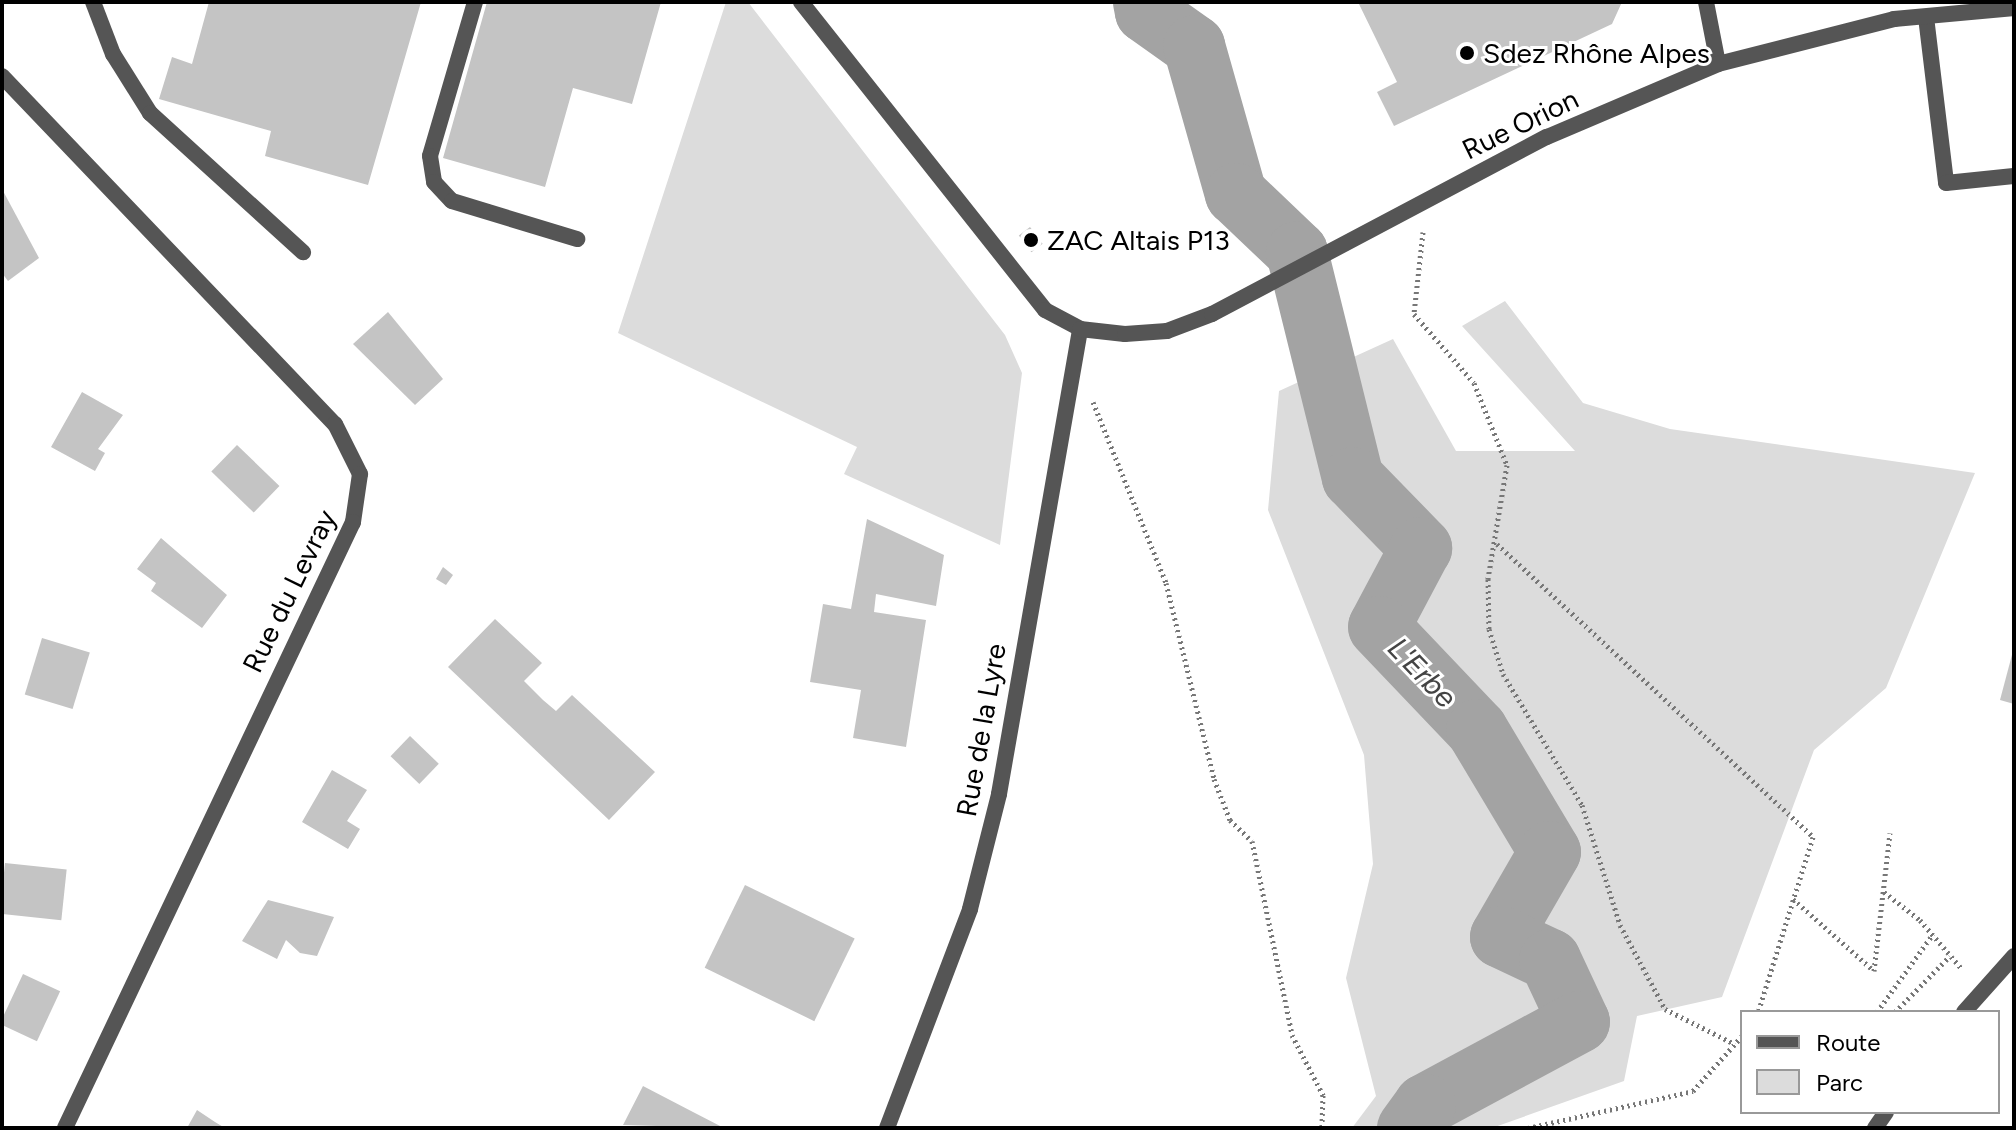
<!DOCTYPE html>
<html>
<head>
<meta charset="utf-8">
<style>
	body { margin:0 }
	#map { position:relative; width:2016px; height:1130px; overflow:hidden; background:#fff; font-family:Figtree,sans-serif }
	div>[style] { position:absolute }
	.green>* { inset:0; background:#dcdcdc }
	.river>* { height:62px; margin:-31px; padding:0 31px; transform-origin:31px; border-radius:31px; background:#a3a3a3 }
	.building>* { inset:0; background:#c4c4c4; transform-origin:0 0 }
	.path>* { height:5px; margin-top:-2.5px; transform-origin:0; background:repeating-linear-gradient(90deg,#777 0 2px,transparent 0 6px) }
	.service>* { height:16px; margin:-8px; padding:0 8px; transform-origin:8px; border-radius:8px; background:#555 }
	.minor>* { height:16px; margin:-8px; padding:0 8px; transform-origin:8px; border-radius:8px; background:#555 }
	.tertiary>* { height:16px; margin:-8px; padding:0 8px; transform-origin:8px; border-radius:8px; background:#555 }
	.dots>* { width:22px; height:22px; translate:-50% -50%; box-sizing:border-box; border:4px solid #fff; border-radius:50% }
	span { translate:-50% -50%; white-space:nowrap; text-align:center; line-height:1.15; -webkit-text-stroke:6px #fff; paint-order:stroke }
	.poi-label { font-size:28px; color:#000 }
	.left { translate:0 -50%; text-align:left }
	.street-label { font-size:28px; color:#000 }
	.water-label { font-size:30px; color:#444; font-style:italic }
	.frame { position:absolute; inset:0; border:4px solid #000; pointer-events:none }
	.legend { position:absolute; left:1740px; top:1010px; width:260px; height:104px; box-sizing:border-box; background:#fff; border:2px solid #999; margin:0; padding:10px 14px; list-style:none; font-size:24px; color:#000 }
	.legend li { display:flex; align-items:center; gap:16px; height:40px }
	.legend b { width:40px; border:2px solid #999 }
</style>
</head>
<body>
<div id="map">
	<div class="green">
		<div style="clip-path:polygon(726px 2px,748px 2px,1005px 335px,1022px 373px,1000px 545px,844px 474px,857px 447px,618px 333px)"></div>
		<div style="clip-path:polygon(1505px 301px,1583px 403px,1670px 429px,1975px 473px,1886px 688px,1814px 750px,1722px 997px,1637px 1016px,1624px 1081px,1492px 1128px,1352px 1128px,1376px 1096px,1346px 978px,1373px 864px,1364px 755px,1268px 510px,1279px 391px,1393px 339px,1456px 451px,1575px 451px,1462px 326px)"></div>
	</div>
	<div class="river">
		<div style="left:1144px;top:2px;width:10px;rotate:79deg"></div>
		<div style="left:1146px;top:12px;width:59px;rotate:35.3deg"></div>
		<div style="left:1194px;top:46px;width:154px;rotate:74.2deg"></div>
		<div style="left:1236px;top:194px;width:84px;rotate:43.6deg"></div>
		<div style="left:1297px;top:252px;width:233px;rotate:76.1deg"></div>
		<div style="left:1353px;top:478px;width:98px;rotate:45.8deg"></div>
		<div style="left:1421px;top:548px;width:89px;rotate:118deg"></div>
		<div style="left:1379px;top:627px;width:142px;rotate:46.4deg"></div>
		<div style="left:1477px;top:730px;width:142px;rotate:59.1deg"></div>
		<div style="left:1550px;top:852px;width:98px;rotate:120deg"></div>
		<div style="left:1501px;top:937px;width:54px;rotate:25.1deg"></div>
		<div style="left:1550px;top:960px;width:68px;rotate:64.9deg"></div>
		<div style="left:1579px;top:1022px;width:175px;rotate:151.7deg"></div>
		<div style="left:1425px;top:1105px;width:29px;rotate:126deg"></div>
	</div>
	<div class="building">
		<div style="clip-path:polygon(209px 2px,421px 2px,368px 185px,265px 156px,271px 131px,159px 99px,172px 57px,192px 64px)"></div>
		<div style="clip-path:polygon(487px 2px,661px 2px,632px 104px,573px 88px,545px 187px,443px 158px)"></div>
		<div style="clip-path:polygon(1358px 2px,1622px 2px,1612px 24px,1394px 126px,1377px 92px,1397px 82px)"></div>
		<div style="clip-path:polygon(2px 189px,39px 258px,8px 281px,2px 273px)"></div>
		<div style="left:1030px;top:227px;width:21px;height:14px;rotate:53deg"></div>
		<div style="clip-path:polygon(388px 312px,443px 379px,415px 405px,353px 344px)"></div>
		<div style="clip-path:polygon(82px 392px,123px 415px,98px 449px,105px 453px,95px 471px,51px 447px)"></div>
		<div style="left:237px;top:445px;width:59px;height:37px;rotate:44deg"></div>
		<div style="clip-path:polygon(867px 519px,944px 555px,936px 606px,876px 594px,874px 612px,926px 620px,906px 747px,853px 738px,861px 690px,810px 682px,823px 604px,851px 609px)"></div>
		<div style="clip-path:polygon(161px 538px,227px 595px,202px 628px,151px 591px,156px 583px,137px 569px)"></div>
		<div style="clip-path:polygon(443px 567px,453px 575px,446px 585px,436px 579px)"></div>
		<div style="clip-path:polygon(495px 619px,542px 663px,524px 681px,543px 700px,556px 711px,572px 695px,655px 772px,609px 820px,448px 667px)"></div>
		<div style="left:42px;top:638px;width:50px;height:59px;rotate:17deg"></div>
		<div style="clip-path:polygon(2013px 651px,2014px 651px,2014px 704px,2000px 700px)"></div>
		<div style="left:410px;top:736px;width:40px;height:28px;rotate:44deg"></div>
		<div style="clip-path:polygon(332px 770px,367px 790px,347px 821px,360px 829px,348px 849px,302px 822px)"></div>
		<div style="left:5px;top:863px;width:62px;height:51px;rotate:6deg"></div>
		<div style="left:745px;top:885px;width:122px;height:92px;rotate:26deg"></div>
		<div style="clip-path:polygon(268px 900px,334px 917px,317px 956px,300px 953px,286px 940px,277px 959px,242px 941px)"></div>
		<div style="left:23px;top:974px;width:41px;height:55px;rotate:25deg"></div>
		<div style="clip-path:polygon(643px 1086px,693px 1112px,724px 1128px,623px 1125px)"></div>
		<div style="clip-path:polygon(197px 1110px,215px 1122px,225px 1128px,187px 1128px)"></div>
	</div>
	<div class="path">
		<div style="left:1423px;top:232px;width:82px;rotate:96.3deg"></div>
		<div style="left:1414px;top:314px;width:91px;rotate:49deg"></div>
		<div style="left:1474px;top:383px;width:88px;rotate:68.1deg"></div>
		<div style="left:1507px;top:465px;width:116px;rotate:99.5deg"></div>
		<div style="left:1488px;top:579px;width:50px;rotate:88.9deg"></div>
		<div style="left:1489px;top:629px;width:47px;rotate:72.7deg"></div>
		<div style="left:1503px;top:674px;width:153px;rotate:58.9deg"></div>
		<div style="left:1582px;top:805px;width:126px;rotate:72.4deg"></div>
		<div style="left:1620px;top:925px;width:95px;rotate:61.8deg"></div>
		<div style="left:1665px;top:1009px;width:78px;rotate:26.6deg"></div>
		<div style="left:1093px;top:402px;width:195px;rotate:68deg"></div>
		<div style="left:1166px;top:583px;width:202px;rotate:76.2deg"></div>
		<div style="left:1214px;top:779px;width:44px;rotate:68.7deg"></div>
		<div style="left:1230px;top:820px;width:30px;rotate:44deg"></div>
		<div style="left:1252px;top:841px;width:198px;rotate:78.3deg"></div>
		<div style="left:1292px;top:1035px;width:68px;rotate:62.7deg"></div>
		<div style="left:1323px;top:1095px;width:33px;rotate:92deg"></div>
		<div style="left:1497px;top:544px;width:431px;rotate:42.8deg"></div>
		<div style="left:1813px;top:837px;width:183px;rotate:107.4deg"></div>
		<div style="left:1884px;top:892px;width:46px;rotate:37.9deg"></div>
		<div style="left:1920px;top:920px;width:65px;rotate:49.4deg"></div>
		<div style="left:1793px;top:899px;width:108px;rotate:41.6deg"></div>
		<div style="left:1874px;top:971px;width:139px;rotate:-83.4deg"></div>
		<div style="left:1877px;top:1012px;width:96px;rotate:-54.3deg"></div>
		<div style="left:1895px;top:1012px;width:78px;rotate:-45.5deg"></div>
		<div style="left:1528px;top:1128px;width:169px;rotate:-12.6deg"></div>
		<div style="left:1693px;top:1091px;width:74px;rotate:-48.3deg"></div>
	</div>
	<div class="service">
		<div style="left:93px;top:2px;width:56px;rotate:69deg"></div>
		<div style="left:113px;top:54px;width:70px;rotate:57.9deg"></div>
		<div style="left:150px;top:113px;width:207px;rotate:42.3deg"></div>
		<div style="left:475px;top:2px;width:160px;rotate:106.3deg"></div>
		<div style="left:430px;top:156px;width:26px;rotate:81deg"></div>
		<div style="left:434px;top:182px;width:26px;rotate:47deg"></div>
		<div style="left:452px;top:201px;width:131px;rotate:16.9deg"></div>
		<div style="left:1926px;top:17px;width:167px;rotate:83.1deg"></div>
		<div style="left:1946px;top:183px;width:68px;rotate:-5.9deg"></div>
	</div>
	<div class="minor">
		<div style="left:1706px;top:2px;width:63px;rotate:79deg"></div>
		<div style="left:2px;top:76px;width:482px;rotate:46.3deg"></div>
		<div style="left:335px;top:424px;width:56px;rotate:63.4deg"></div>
		<div style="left:360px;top:474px;width:49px;rotate:98.3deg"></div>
		<div style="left:353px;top:522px;width:671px;rotate:115.42deg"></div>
		<div style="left:887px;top:1128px;width:234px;rotate:-69.2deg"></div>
		<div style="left:970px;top:909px;width:119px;rotate:-75.8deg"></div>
		<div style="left:999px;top:794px;width:472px;rotate:-80.1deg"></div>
	</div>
	<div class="tertiary">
		<div style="left:801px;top:2px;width:393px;rotate:51.6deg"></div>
		<div style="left:1045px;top:310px;width:40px;rotate:28deg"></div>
		<div style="left:1080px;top:329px;width:45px;rotate:6.3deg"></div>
		<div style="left:1125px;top:334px;width:42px;rotate:-4.1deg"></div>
		<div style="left:1167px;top:331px;width:48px;rotate:-20.7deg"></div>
		<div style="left:1212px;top:314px;width:379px;rotate:-27.9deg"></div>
		<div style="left:1547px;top:137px;width:186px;rotate:-23.1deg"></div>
		<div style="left:1718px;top:64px;width:182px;rotate:-14.3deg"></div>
		<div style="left:1894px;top:19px;width:121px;rotate:-5.2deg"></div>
		<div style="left:1964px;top:1012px;width:75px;rotate:-48.2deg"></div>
		<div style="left:1875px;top:1128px;width:19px;rotate:-55deg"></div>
	</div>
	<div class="dots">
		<div style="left:1467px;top:53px;background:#000"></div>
		<div style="left:1031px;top:240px;background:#000"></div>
	</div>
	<div class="poi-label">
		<span class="left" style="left:1483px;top:53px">Sdez Rhône Alpes</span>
		<span class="left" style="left:1047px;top:240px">ZAC Altais P13</span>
	</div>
	<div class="street-label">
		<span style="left:1520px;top:124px;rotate:-26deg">Rue Orion</span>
		<span style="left:289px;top:591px;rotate:-64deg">Rue du Levray</span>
		<span style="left:981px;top:730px;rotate:-80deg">Rue de la Lyre</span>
	</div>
	<div class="water-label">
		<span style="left:1422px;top:673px;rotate:46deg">L'Erbe</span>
	</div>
	<div class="frame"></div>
	<ul class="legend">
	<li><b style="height:10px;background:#555"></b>Route</li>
	<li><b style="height:22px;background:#dcdcdc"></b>Parc</li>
	</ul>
</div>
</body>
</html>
